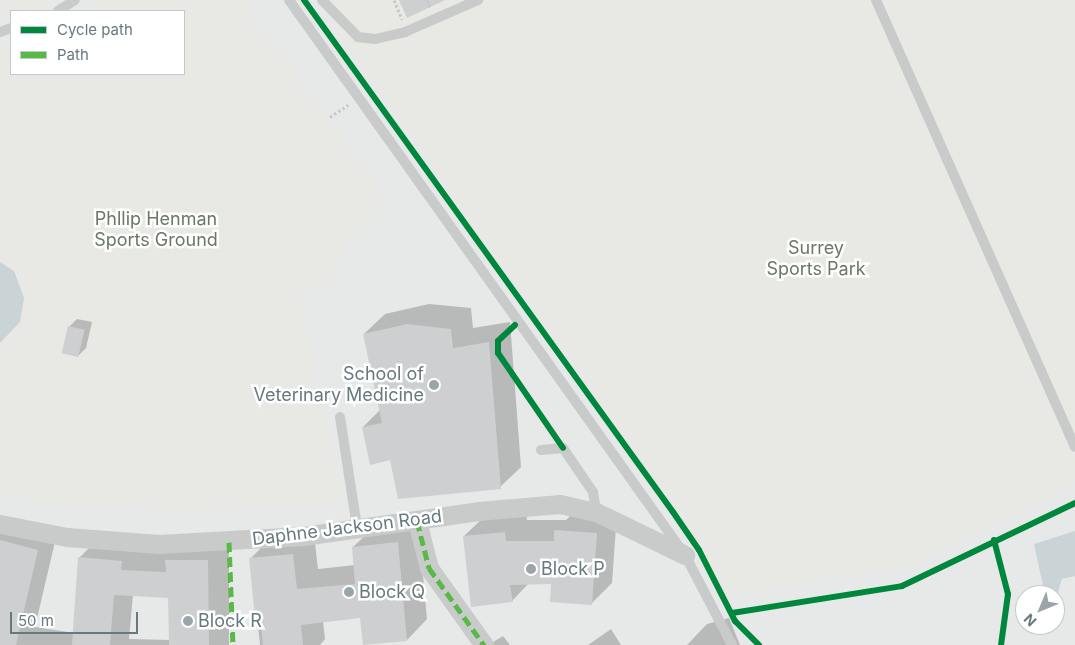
<!DOCTYPE html>
<html>
<head>
<meta charset="utf-8">
<style>
	body { margin:0 }
	#map { position:relative; width:1075px; height:645px; overflow:hidden; background:#f8f8f8; font-family:Inter,sans-serif }
	div>[style] { position:absolute }
	.built>* { inset:0; background:#e7e8e8 }
	.green>* { inset:0; background:#e8e9e5 }
	.water>* { inset:0; background:#cad4d6 }
	.shadow>* { inset:0; background:#0003 }
	.building>* { inset:0; background:#cdcfd0; transform-origin:0 0 }
	.path>* { height:3px; margin-top:-1.5px; transform-origin:0; background:repeating-linear-gradient(90deg,#c7c8c9 0 2.5px,transparent 0 5px) }
	.lane>* { height:10px; margin:-5px; padding:0 5px; transform-origin:5px; border-radius:5px; background:#c9cbcb }
	.street>* { height:19px; margin:-9.5px; padding:0 9.5px; transform-origin:9.5px; border-radius:9.5px; background:#c9cbcb }
	.quiet>* { height:5px; margin-top:-2.5px; transform-origin:0; background:repeating-linear-gradient(90deg,#58b947 0 10px,transparent 0 15px) }
	.cycleway>* { height:6px; margin:-3px; padding:0 3px; transform-origin:3px; border-radius:3px; background:#00873e }
	.dots>* { width:14px; height:14px; translate:-50% -50%; box-sizing:border-box; border:2px solid #fff; border-radius:50% }
	span { translate:-50% -50%; white-space:nowrap; text-align:center; line-height:1.15; -webkit-text-stroke:5px #fff; paint-order:stroke }
	.park-label { font-size:18px; color:#6b7865 }
	.poi-label { font-size:18px; color:#66797f }
	.right { translate:-100% -50%; text-align:right }
	.left { translate:0 -50%; text-align:left }
	.street-label { font-size:18px; color:#66797f }
	.legend { position:absolute; left:10px; top:10px; width:175px; height:65px; box-sizing:border-box; background:#fff; border:1px solid #c2c9cc; margin:0; padding:6px 9px; list-style:none; font-size:15px; color:#66797f }
	.legend li { display:flex; align-items:center; gap:10px; height:25px }
	.legend b { width:25px; border:1px solid #c2c9cc }
	.north { position:absolute; left:1015px; top:585px; width:50px; height:50px; box-sizing:border-box; background:#fff; border:1px solid #c2c9cc; border-radius:50%; rotate:225deg; font-size:14px; font-weight:700; line-height:20px; text-align:center; color:#66797f }
	.north::after { content:''; display:block; margin:auto; width:18px; height:22px; background:#99a5a9; clip-path:polygon(50% 0,100% 100%,50% 72%,0 100%) }
	.scale { position:absolute; left:10px; top:612px; width:128px; height:22px; box-sizing:border-box; border:2px solid #66797f; border-top:0; padding-left:6px; font-size:15px; line-height:18px; white-space:nowrap; color:#66797f; -webkit-text-stroke:4px #fff; paint-order:stroke }
</style>
</head>
<body>
<div id="map">
	<div class="built">
		<div style="clip-path:polygon(evenodd,0 0,1075px 0,1075px 645px,0 645px,0 0,11px 11px,184px 11px,184px 74px,11px 74px,11px 11px,0 0,1025px 595px,1055px 595px,1055px 625px,1025px 625px,1025px 595px)"></div>
	</div>
	<div class="green">
		<div style="clip-path:polygon(0 0,57px 0,34px 11px,11px 11px,11px 18px,0 21px)"></div>
		<div style="clip-path:polygon(98px 0,243px 0,389px 201px,341px 250px,338px 266px,343px 280px,298px 294px,344px 503px,174px 511px,0 498px,0 47px,11px 44px,11px 74px,184px 74px,184px 11px,83px 11px)"></div>
		<div style="clip-path:polygon(316px 0,1075px 0,1075px 483px,905px 566px,729px 596px,676px 510px)"></div>
	</div>
	<div class="water">
		<div style="clip-path:polygon(0 262px,14px 271px,24px 298px,20px 322px,0 343px)"></div>
		<div style="clip-path:polygon(1075px 531px,1075px 576px,1062px 579px,1057px 596px,1045px 595px,1034px 544px)"></div>
	</div>
	<div class="shadow">
		<div style="clip-path:polygon(429px 304px,471px 308px,473px 328px,510px 322px,521px 467px,500px 487px,391px 459px,363px 427px,380px 410px,364px 334px,385px 314px)"></div>
		<div style="clip-path:polygon(77px 319px,92px 322px,86px 348px,78px 356px,69px 327px)"></div>
		<div style="clip-path:polygon(576px 510px,617px 513px,612px 583px,591px 604px,553px 583px,529px 583px,512px 601px,464px 536px,485px 516px,526px 512px,527px 520px,566px 520px)"></div>
		<div style="clip-path:polygon(418px 522px,427px 619px,407px 640px,361px 617px,323px 621px,325px 639px,320px 645px,260px 645px,251px 558px,271px 538px,314px 534px,318px 569px,355px 565px,353px 547px,374px 527px)"></div>
		<div style="clip-path:polygon(evenodd,0 525px,58px 529px,35px 627px,74px 633px,79px 558px,100px 537px,229px 540px,229px 645px,0 645px,0 525px,133px 595px,169px 597px,170px 640px,129px 639px,133px 595px)"></div>
		<div style="clip-path:polygon(729px 618px,740px 645px,687px 645px,707px 624px)"></div>
		<div style="clip-path:polygon(611px 629px,621px 645px,588px 645px)"></div>
		<div style="clip-path:polygon(503px 636px,510px 645px,488px 645px)"></div>
	</div>
	<div class="building">
		<div style="clip-path:polygon(399px 0,445px 0,407px 18px)"></div>
		<div style="clip-path:polygon(407px 324px,451px 329px,453px 348px,489px 342px,501px 489px,398px 499px,390px 460px,370px 465px,362px 427px,382px 423px,363px 334px)"></div>
		<div style="left:68px;top:326px;width:17px;height:28px;rotate:13deg"></div>
		<div style="clip-path:polygon(554px 530px,597px 533px,592px 605px,550px 602px,551px 584px,510px 585px,513px 602px,471px 607px,463px 536px,505px 532px,506px 541px,554px 541px)"></div>
		<div style="clip-path:polygon(0 540px,38px 550px,16px 645px,0 645px)"></div>
		<div style="clip-path:polygon(398px 542px,407px 641px,363px 645px,360px 618px,301px 625px,303px 645px,263px 645px,261px 626px,256px 627px,249px 558px,293px 554px,297px 589px,355px 584px,352px 547px)"></div>
		<div style="clip-path:polygon(78px 557px,122px 561px,121px 570px,166px 572px,165px 560px,208px 560px,209px 645px,169px 645px,168px 598px,114px 595px,110px 645px,72px 645px)"></div>
	</div>
	<div class="path">
		<div style="left:394px;top:0;width:21px;rotate:67deg"></div>
		<div style="left:427px;top:0;width:8px;rotate:67deg"></div>
		<div style="left:330px;top:117px;width:22px;rotate:-34deg"></div>
		<div style="left:510px;top:330px;width:16px;rotate:137deg"></div>
		<div style="left:498px;top:341px;width:12px;rotate:90deg"></div>
		<div style="left:498px;top:353px;width:103px;rotate:54.9deg"></div>
	</div>
	<div class="lane">
		<div style="left:289px;top:0;width:682px;rotate:54.49deg"></div>
		<div style="left:685px;top:555px;width:102px;rotate:62.4deg"></div>
		<div style="left:322px;top:0;width:52px;rotate:45.8deg"></div>
		<div style="left:358px;top:37px;width:17px;rotate:7deg"></div>
		<div style="left:375px;top:39px;width:31px;rotate:-13deg"></div>
		<div style="left:405px;top:32px;width:80px;rotate:-23.7deg"></div>
		<div style="left:876px;top:0;width:489px;rotate:66deg"></div>
		<div style="left:58px;top:11px;width:20px;rotate:-33deg"></div>
		<div style="left:0;top:32px;width:12px;rotate:-20deg"></div>
		<div style="left:340px;top:417px;width:111px;rotate:81.2deg"></div>
		<div style="left:541px;top:450px;width:22px;rotate:-5deg"></div>
		<div style="left:563px;top:448px;width:53px;rotate:55.7deg"></div>
		<div style="left:593px;top:492px;width:20px;rotate:81deg"></div>
	</div>
	<div class="street">
		<div style="left:417px;top:521px;width:49px;rotate:75.7deg"></div>
		<div style="left:429px;top:568px;width:95px;rotate:54.5deg"></div>
		<div style="left:0;top:524px;width:68px;rotate:11deg"></div>
		<div style="left:67px;top:537px;width:92px;rotate:4.4deg"></div>
		<div style="left:159px;top:544px;width:144px;rotate:-3.2deg"></div>
		<div style="left:303px;top:536px;width:177px;rotate:-8.1deg"></div>
		<div style="left:478px;top:511px;width:82px;rotate:-4.9deg"></div>
		<div style="left:560px;top:504px;width:37px;rotate:13deg"></div>
		<div style="left:596px;top:512px;width:99px;rotate:25.8deg"></div>
	</div>
	<div class="quiet">
		<div style="left:417px;top:521px;width:49px;rotate:75.7deg"></div>
		<div style="left:429px;top:568px;width:95px;rotate:54.5deg"></div>
		<div style="left:229px;top:542px;width:103px;rotate:87.8deg"></div>
	</div>
	<div class="cycleway">
		<div style="left:304px;top:0;width:631px;rotate:54.22deg"></div>
		<div style="left:673px;top:512px;width:46px;rotate:55.6deg"></div>
		<div style="left:699px;top:550px;width:80px;rotate:63.1deg"></div>
		<div style="left:735px;top:621px;width:34px;rotate:45deg"></div>
		<div style="left:515px;top:325px;width:23px;rotate:137deg"></div>
		<div style="left:498px;top:341px;width:12px;rotate:90deg"></div>
		<div style="left:498px;top:353px;width:115px;rotate:55.6deg"></div>
		<div style="left:994px;top:540px;width:56px;rotate:75.5deg"></div>
		<div style="left:1008px;top:594px;width:51px;rotate:97.8deg"></div>
		<div style="left:732px;top:613px;width:172px;rotate:-9deg"></div>
		<div style="left:902px;top:586px;width:192px;rotate:-25.6deg"></div>
	</div>
	<div class="dots">
		<div style="left:434px;top:385px;background:#99a5a9"></div>
		<div style="left:531px;top:569px;background:#99a5a9"></div>
		<div style="left:349px;top:592px;background:#99a5a9"></div>
		<div style="left:188px;top:621px;background:#99a5a9"></div>
	</div>
	<div class="park-label">
		<span style="left:156px;top:230px">Phllip Henman<br>Sports Ground</span>
		<span style="left:816px;top:259px">Surrey<br>Sports Park</span>
	</div>
	<div class="poi-label">
		<span class="right" style="left:424px;top:385px">School of<br>Veterinary Medicine</span>
		<span class="left" style="left:541px;top:569px">Block P</span>
		<span class="left" style="left:359px;top:592px">Block Q</span>
		<span class="left" style="left:198px;top:621px">Block R</span>
	</div>
	<div class="street-label">
		<span style="left:347px;top:528px;rotate:-7deg">Daphne Jackson Road</span>
	</div>
	<ul class="legend">
	<li><b style="height:6px;background:#00873e"></b>Cycle path</li>
	<li><b style="height:6px;background:#58b947"></b>Path</li>
	</ul>
	<div class="north">N</div>
	<div class="scale">50 m</div>
</div>
</body>
</html>
